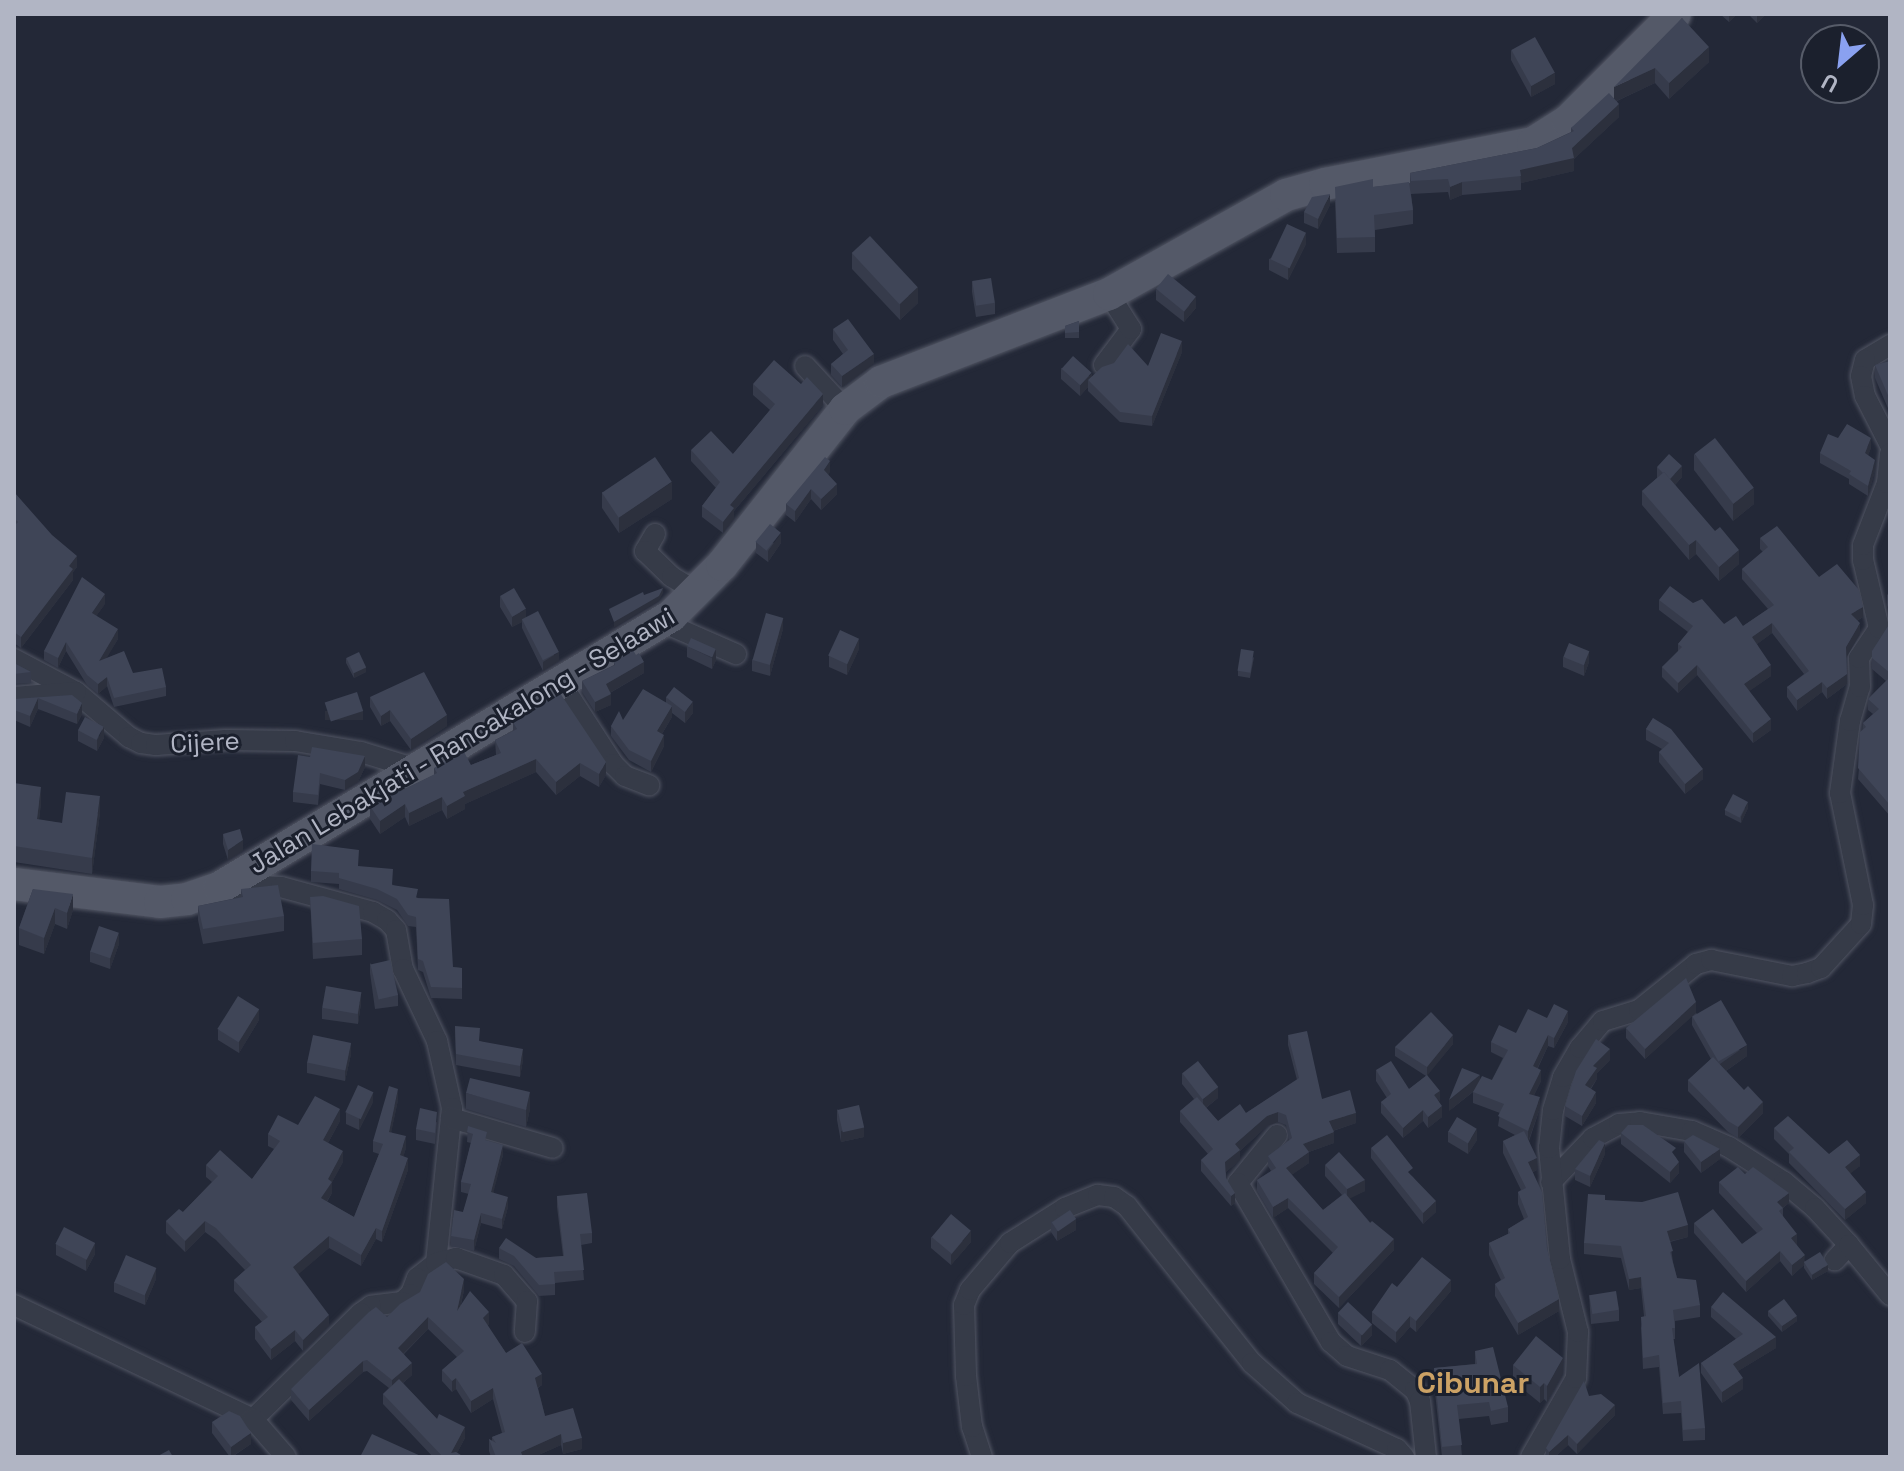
<!DOCTYPE html>
<html>
<head>
<meta charset="utf-8">
<style>
	body { margin:0 }
	#map { position:relative; width:1904px; height:1471px; overflow:hidden; background:#232837; font-family:"Space Grotesk",sans-serif }
	div>[style] { position:absolute }
	.roads { filter:drop-shadow(0 0 2px #515563) drop-shadow(0 0 2px #515563) }
	.minor>* { height:20px; margin:-10px; padding:0 10px; transform-origin:10px; border-radius:10px; background:#363b48 }
	.primary>* { height:32px; margin:-16px; padding:0 16px; transform-origin:16px; border-radius:16px; background:#545968 }
	.wall>* { inset:0; background:#363b4b }
	.shaded-wall>* { inset:0; background:#2c303d; transform-origin:0 0 }
	.building>* { inset:0; background:#3f4557; transform-origin:0 0 }
	span { translate:-50% -50%; white-space:nowrap; text-align:center; line-height:1.15; -webkit-text-stroke:6px #1b202d; paint-order:stroke }
	.street-label { font-size:26px; color:#b1b5c4 }
	.quarter-label { font-size:30px; color:#cca265; font-weight:700 }
	.frame { position:absolute; inset:0; border:16px solid #b1b5c4; pointer-events:none }
	.north { position:absolute; left:1800px; top:24px; width:80px; height:80px; box-sizing:border-box; background:#1b202d; border:2px solid #575c69; border-radius:50%; rotate:208deg; font-size:22px; font-weight:700; line-height:32px; text-align:center; color:#b1b5c4 }
	.north::after { content:''; display:block; margin:auto; width:28px; height:36px; background:#8aa1f0; clip-path:polygon(50% 0,100% 100%,50% 72%,0 100%) }
</style>
</head>
<body>
<div id="map">
	<div class="roads">
		<div class="minor">
			<div style="left:1890px;top:345px;width:29px;rotate:149deg"></div>
			<div style="left:1865px;top:360px;width:16px;rotate:104deg"></div>
			<div style="left:1861px;top:376px;width:20px;rotate:79deg"></div>
			<div style="left:1865px;top:396px;width:55px;rotate:63deg"></div>
			<div style="left:1104px;top:365px;width:45px;rotate:-53.1deg"></div>
			<div style="left:1131px;top:329px;width:41px;rotate:-122.2deg"></div>
			<div style="left:805px;top:366px;width:59px;rotate:47.1deg"></div>
			<div style="left:655px;top:534px;width:20px;rotate:120deg"></div>
			<div style="left:645px;top:551px;width:37px;rotate:44deg"></div>
			<div style="left:672px;top:577px;width:29px;rotate:31deg"></div>
			<div style="left:660px;top:621px;width:83px;rotate:23.5deg"></div>
			<div style="left:14px;top:659px;width:70px;rotate:28deg"></div>
			<div style="left:76px;top:692px;width:70px;rotate:40.3deg"></div>
			<div style="left:129px;top:737px;width:13px;rotate:27deg"></div>
			<div style="left:141px;top:743px;width:15px;rotate:8deg"></div>
			<div style="left:156px;top:745px;width:70px;rotate:-4.1deg"></div>
			<div style="left:226px;top:740px;width:69px;rotate:0.8deg"></div>
			<div style="left:295px;top:741px;width:67px;rotate:9.5deg"></div>
			<div style="left:361px;top:752px;width:62px;rotate:17deg"></div>
			<div style="left:560px;top:682px;width:98px;rotate:57.1deg"></div>
			<div style="left:613px;top:764px;width:17px;rotate:45deg"></div>
			<div style="left:625px;top:776px;width:26px;rotate:21deg"></div>
			<div style="left:14px;top:697px;width:62px;rotate:-4.6deg"></div>
			<div style="left:226px;top:894px;width:35px;rotate:-13deg"></div>
			<div style="left:260px;top:886px;width:21px;rotate:3deg"></div>
			<div style="left:281px;top:887px;width:95px;rotate:15.2deg"></div>
			<div style="left:373px;top:912px;width:16px;rotate:30deg"></div>
			<div style="left:387px;top:920px;width:13px;rotate:48deg"></div>
			<div style="left:396px;top:930px;width:40px;rotate:80deg"></div>
			<div style="left:403px;top:969px;width:80px;rotate:64.7deg"></div>
			<div style="left:437px;top:1041px;width:69px;rotate:77.4deg"></div>
			<div style="left:452px;top:1108px;width:156px;rotate:95.9deg"></div>
			<div style="left:436px;top:1263px;width:24px;rotate:142deg"></div>
			<div style="left:417px;top:1278px;width:17px;rotate:111deg"></div>
			<div style="left:411px;top:1294px;width:12px;rotate:138deg"></div>
			<div style="left:402px;top:1302px;width:31px;rotate:173deg"></div>
			<div style="left:371px;top:1306px;width:12px;rotate:145deg"></div>
			<div style="left:361px;top:1313px;width:151px;rotate:135.5deg"></div>
			<div style="left:451px;top:1118px;width:106px;rotate:16.4deg"></div>
			<div style="left:1277px;top:1135px;width:62px;rotate:129.1deg"></div>
			<div style="left:1238px;top:1183px;width:184px;rotate:59.7deg"></div>
			<div style="left:1331px;top:1342px;width:21px;rotate:41deg"></div>
			<div style="left:1347px;top:1356px;width:45px;rotate:18deg"></div>
			<div style="left:1390px;top:1370px;width:32px;rotate:39deg"></div>
			<div style="left:1415px;top:1390px;width:12px;rotate:66deg"></div>
			<div style="left:1420px;top:1401px;width:56px;rotate:83.9deg"></div>
			<div style="left:1551px;top:1182px;width:61px;rotate:-46.3deg"></div>
			<div style="left:1593px;top:1138px;width:30px;rotate:-28deg"></div>
			<div style="left:1619px;top:1124px;width:21px;rotate:-5deg"></div>
			<div style="left:1640px;top:1122px;width:53px;rotate:9.8deg"></div>
			<div style="left:1692px;top:1131px;width:40px;rotate:23.4deg"></div>
			<div style="left:1729px;top:1147px;width:65px;rotate:32.5deg"></div>
			<div style="left:1784px;top:1182px;width:40px;rotate:40deg"></div>
			<div style="left:1815px;top:1208px;width:50px;rotate:47.4deg"></div>
			<div style="left:1849px;top:1245px;width:21px;rotate:133deg"></div>
			<div style="left:1849px;top:1245px;width:65px;rotate:50.6deg"></div>
			<div style="left:436px;top:1263px;width:21px;rotate:-14deg"></div>
			<div style="left:456px;top:1258px;width:51px;rotate:19.5deg"></div>
			<div style="left:504px;top:1275px;width:35px;rotate:49deg"></div>
			<div style="left:527px;top:1301px;width:31px;rotate:94deg"></div>
			<div style="left:14px;top:1305px;width:265px;rotate:25.5deg"></div>
			<div style="left:253px;top:1419px;width:50px;rotate:49deg"></div>
			<div style="left:982px;top:1457px;width:32px;rotate:-108deg"></div>
			<div style="left:972px;top:1427px;width:51px;rotate:-96.7deg"></div>
			<div style="left:966px;top:1376px;width:71px;rotate:-91.6deg"></div>
			<div style="left:964px;top:1305px;width:16px;rotate:-68deg"></div>
			<div style="left:970px;top:1290px;width:62px;rotate:-49.6deg"></div>
			<div style="left:1010px;top:1243px;width:65px;rotate:-32.5deg"></div>
			<div style="left:1065px;top:1208px;width:35px;rotate:-22deg"></div>
			<div style="left:1098px;top:1195px;width:16px;rotate:7deg"></div>
			<div style="left:1114px;top:1197px;width:16px;rotate:35deg"></div>
			<div style="left:1127px;top:1206px;width:201px;rotate:51.5deg"></div>
			<div style="left:1252px;top:1363px;width:60px;rotate:41.6deg"></div>
			<div style="left:1297px;top:1403px;width:110px;rotate:24.7deg"></div>
			<div style="left:1397px;top:1449px;width:11px;rotate:49deg"></div>
			<div style="left:1531px;top:1457px;width:91px;rotate:-60.3deg"></div>
			<div style="left:1576px;top:1378px;width:46px;rotate:-87.5deg"></div>
			<div style="left:1578px;top:1332px;width:75px;rotate:-103.9deg"></div>
			<div style="left:1560px;top:1259px;width:112px;rotate:-95.7deg"></div>
			<div style="left:1549px;top:1148px;width:38px;rotate:-84deg"></div>
			<div style="left:1553px;top:1110px;width:34px;rotate:-73deg"></div>
			<div style="left:1563px;top:1077px;width:34px;rotate:-60deg"></div>
			<div style="left:1580px;top:1048px;width:35px;rotate:-50deg"></div>
			<div style="left:1603px;top:1021px;width:38px;rotate:-17deg"></div>
			<div style="left:1639px;top:1010px;width:73px;rotate:-38.9deg"></div>
			<div style="left:1696px;top:964px;width:16px;rotate:-15deg"></div>
			<div style="left:1711px;top:960px;width:83px;rotate:11.2deg"></div>
			<div style="left:1792px;top:976px;width:15px;rotate:-11deg"></div>
			<div style="left:1807px;top:973px;width:15px;rotate:-20deg"></div>
			<div style="left:1821px;top:968px;width:59px;rotate:-47.7deg"></div>
			<div style="left:1861px;top:924px;width:19px;rotate:-84deg"></div>
			<div style="left:1863px;top:905px;width:114px;rotate:-101.6deg"></div>
			<div style="left:1840px;top:793px;width:73px;rotate:-82.1deg"></div>
			<div style="left:1850px;top:721px;width:35px;rotate:-74deg"></div>
			<div style="left:1860px;top:687px;width:29px;rotate:-92deg"></div>
			<div style="left:1859px;top:658px;width:36px;rotate:-56deg"></div>
			<div style="left:1879px;top:628px;width:70px;rotate:-103.2deg"></div>
			<div style="left:1863px;top:560px;width:15px;rotate:-90deg"></div>
			<div style="left:1863px;top:545px;width:66px;rotate:-68.8deg"></div>
			<div style="left:1887px;top:483px;width:30px;rotate:-84deg"></div>
		</div>
		<div class="primary">
			<div style="left:14px;top:884px;width:147px;rotate:7deg"></div>
			<div style="left:160px;top:902px;width:27px;rotate:-6deg"></div>
			<div style="left:187px;top:899px;width:34px;rotate:-19deg"></div>
			<div style="left:219px;top:888px;width:528px;rotate:-31.04deg"></div>
			<div style="left:671px;top:616px;width:72px;rotate:-45deg"></div>
			<div style="left:722px;top:565px;width:199px;rotate:-51.7deg"></div>
			<div style="left:845px;top:409px;width:45px;rotate:-36.9deg"></div>
			<div style="left:881px;top:382px;width:244px;rotate:-21.1deg"></div>
			<div style="left:1109px;top:294px;width:203px;rotate:-29.2deg"></div>
			<div style="left:1286px;top:195px;width:41px;rotate:-15.8deg"></div>
			<div style="left:1325px;top:184px;width:212px;rotate:-11.2deg"></div>
			<div style="left:1533px;top:143px;width:41px;rotate:-32.2deg"></div>
			<div style="left:1568px;top:121px;width:151px;rotate:-45deg"></div>
		</div>
	</div>
	<div class="wall">
		<div style="clip-path:polygon(1720px 14px,1737px 14px,1729px 22px)"></div>
		<div style="clip-path:polygon(1748px 14px,1766px 14px,1757px 23px)"></div>
		<div style="clip-path:polygon(1682px 18px,1709px 62px,1669px 99px,1655px 83px,1617px 101px,1619px 117px,1574px 159px,1574px 171px,1521px 183px,1521px 190px,1462px 195px,1450px 200px,1448px 192px,1411px 194px,1413px 210px,1413px 224px,1375px 230px,1375px 252px,1337px 253px,1335px 201px,1373px 187px,1410px 183px,1410px 173px,1537px 148px,1571px 132px,1571px 128px,1614px 98px)"></div>
		<div style="clip-path:polygon(1511px 50px,1555px 84px,1531px 97px,1511px 60px)"></div>
		<div style="clip-path:polygon(1330px 205px,1318px 229px,1304px 223px,1304px 212px)"></div>
		<div style="clip-path:polygon(1306px 244px,1288px 280px,1269px 270px,1269px 259px)"></div>
		<div style="clip-path:polygon(852px 253px,918px 303px,900px 320px,852px 269px)"></div>
		<div style="clip-path:polygon(972px 281px,995px 303px,995px 314px,976px 317px,972px 292px)"></div>
		<div style="clip-path:polygon(1156px 289px,1196px 308px,1184px 322px,1156px 300px)"></div>
		<div style="clip-path:polygon(1079px 321px,1079px 338px,1065px 338px,1065px 326px)"></div>
		<div style="clip-path:polygon(833px 329px,874px 364px,842px 387px,831px 375px,831px 364px,843px 354px,833px 340px)"></div>
		<div style="clip-path:polygon(1182px 352px,1152px 426px,1120px 422px,1088px 391px,1088px 387px,1080px 396px,1061px 379px,1061px 368px,1092px 377px,1148px 366px)"></div>
		<div style="clip-path:polygon(1890px 361px,1890px 413px,1875px 378px,1875px 365px)"></div>
		<div style="clip-path:polygon(753px 384px,823px 405px,734px 511px,734px 519px,723px 533px,702px 517px,702px 506px,716px 488px,691px 461px,691px 450px,733px 454px,770px 410px,753px 395px)"></div>
		<div style="clip-path:polygon(1838px 438px,1871px 448px,1868px 455px,1875px 470px,1868px 496px,1849px 484px,1849px 479px,1820px 463px,1820px 453px)"></div>
		<div style="clip-path:polygon(1694px 454px,1754px 504px,1733px 521px,1694px 470px)"></div>
		<div style="clip-path:polygon(1657px 467px,1682px 477px,1675px 485px,1739px 564px,1719px 581px,1696px 554px,1689px 560px,1642px 505px,1642px 491px,1657px 478px)"></div>
		<div style="clip-path:polygon(830px 472px,828px 475px,837px 494px,821px 510px,811px 499px,795px 522px,786px 515px,786px 504px)"></div>
		<div style="clip-path:polygon(14px 492px,77px 567px,73px 572px,73px 580px,21px 648px,14px 643px)"></div>
		<div style="clip-path:polygon(602px 492px,672px 499px,619px 533px,602px 508px)"></div>
		<div style="clip-path:polygon(1760px 538px,1819px 577px,1863px 617px,1857px 621px,1860px 634px,1846px 657px,1847px 684px,1827px 699px,1822px 692px,1797px 711px,1787px 697px,1787px 687px,1804px 674px,1772px 633px,1757px 644px,1771px 676px,1749px 691px,1771px 730px,1753px 743px,1697px 675px,1678px 693px,1662px 677px,1662px 667px,1678px 652px,1678px 644px,1688px 632px,1659px 610px,1659px 600px,1693px 603px,1724px 624px,1743px 626px,1768px 609px,1742px 579px,1742px 569px,1763px 552px,1760px 549px)"></div>
		<div style="clip-path:polygon(756px 542px,781px 543px,768px 562px,756px 553px)"></div>
		<div style="clip-path:polygon(1890px 592px,1890px 613px,1887px 605px,1887px 595px)"></div>
		<div style="clip-path:polygon(500px 596px,526px 617px,559px 661px,543px 671px,522px 628px,522px 622px,512px 627px,500px 607px)"></div>
		<div style="clip-path:polygon(105px 604px,96px 616px,118px 639px,106px 658px,133px 673px,166px 687px,166px 696px,114px 707px,107px 686px,98px 694px,87px 685px,66px 651px,58px 668px,44px 660px,44px 651px)"></div>
		<div style="clip-path:polygon(1890px 623px,1890px 816px,1858px 779px,1863px 723px,1873px 714px,1868px 710px,1868px 699px,1886px 681px,1872px 669px,1872px 651px)"></div>
		<div style="clip-path:polygon(783px 629px,770px 676px,752px 671px,752px 660px)"></div>
		<div style="clip-path:polygon(687px 646px,716px 660px,712px 669px,687px 657px)"></div>
		<div style="clip-path:polygon(859px 649px,847px 675px,829px 667px,829px 656px)"></div>
		<div style="clip-path:polygon(1254px 657px,1250px 678px,1238px 676px,1238px 671px)"></div>
		<div style="clip-path:polygon(1563px 657px,1589px 662px,1584px 676px,1563px 667px)"></div>
		<div style="clip-path:polygon(346px 658px,366px 672px,354px 678px,346px 663px)"></div>
		<div style="clip-path:polygon(614px 662px,644px 673px,610px 693px,611px 705px,595px 712px,582px 692px,582px 681px,614px 665px)"></div>
		<div style="clip-path:polygon(14px 663px,31px 672px,31px 683px,14px 684px)"></div>
		<div style="clip-path:polygon(72px 695px,82px 714px,77px 724px,38px 709px,30px 727px,14px 720px,14px 699px)"></div>
		<div style="clip-path:polygon(370px 697px,447px 726px,411px 750px,390px 721px,381px 726px,370px 707px)"></div>
		<div style="clip-path:polygon(666px 697px,693px 713px,685px 723px,672px 713px,672px 717px,662px 734px,664px 746px,651px 772px,629px 760px,611px 736px,611px 726px,666px 703px)"></div>
		<div style="clip-path:polygon(1653px 718px,1703px 779px,1685px 794px,1659px 762px,1659px 752px,1662px 749px,1646px 740px,1646px 729px)"></div>
		<div style="clip-path:polygon(513px 722px,606px 775px,599px 787px,580px 776px,556px 795px,536px 772px,465px 804px,465px 809px,447px 819px,442px 810px,409px 826px,405px 817px,380px 834px,370px 819px,370px 806px,434px 775px,434px 768px,471px 765px,496px 755px,495px 740px,513px 731px)"></div>
		<div style="clip-path:polygon(78px 730px,104px 738px,97px 751px,78px 741px)"></div>
		<div style="clip-path:polygon(310px 757px,365px 767px,358px 782px,345px 790px,320px 784px,318px 805px,293px 802px,293px 792px)"></div>
		<div style="clip-path:polygon(14px 783px,41px 803px,39px 820px,62px 823px,100px 813px,92px 874px,14px 862px)"></div>
		<div style="clip-path:polygon(1748px 808px,1741px 823px,1725px 815px,1725px 810px)"></div>
		<div style="clip-path:polygon(223px 834px,243px 851px,228px 860px,223px 844px)"></div>
		<div style="clip-path:polygon(359px 867px,418px 898px,453px 967px,462px 968px,462px 999px,431px 998px,423px 972px,418px 970px,416px 927px,408px 926px,397px 910px,377px 900px,339px 889px,339px 884px,311px 882px,311px 871px)"></div>
		<div style="clip-path:polygon(33px 889px,73px 910px,67px 929px,55px 924px,44px 954px,19px 945px,19px 928px)"></div>
		<div style="clip-path:polygon(241px 889px,284px 916px,284px 931px,203px 944px,198px 920px,198px 906px,241px 897px)"></div>
		<div style="clip-path:polygon(310px 897px,362px 939px,362px 955px,313px 959px)"></div>
		<div style="clip-path:polygon(119px 944px,110px 969px,90px 962px,90px 951px)"></div>
		<div style="clip-path:polygon(370px 963px,398px 995px,398px 1006px,375px 1009px,370px 973px)"></div>
		<div style="clip-path:polygon(361px 1003px,358px 1024px,322px 1019px,322px 1008px)"></div>
		<div style="clip-path:polygon(1696px 1013px,1747px 1056px,1726px 1071px,1763px 1113px,1738px 1138px,1728px 1132px,1688px 1091px,1688px 1080px,1711px 1059px,1692px 1025px,1692px 1016px,1645px 1059px,1626px 1038px,1626px 1028px)"></div>
		<div style="clip-path:polygon(1547px 1018px,1568px 1022px,1554px 1048px,1548px 1046px,1538px 1068px,1541px 1081px,1534px 1095px,1540px 1108px,1529px 1141px,1537px 1170px,1533px 1172px,1559px 1311px,1518px 1335px,1495px 1296px,1495px 1284px,1501px 1280px,1489px 1255px,1489px 1243px,1508px 1234px,1508px 1229px,1524px 1219px,1518px 1204px,1518px 1192px,1521px 1190px,1503px 1153px,1503px 1141px,1515px 1135px,1498px 1126px,1500px 1113px,1473px 1103px,1473px 1092px,1449px 1111px,1480px 1080px,1492px 1080px,1503px 1058px,1491px 1052px,1491px 1042px,1516px 1033px)"></div>
		<div style="clip-path:polygon(259px 1020px,239px 1053px,218px 1040px,218px 1030px)"></div>
		<div style="clip-path:polygon(455px 1026px,480px 1041px,523px 1060px,520px 1077px,456px 1065px)"></div>
		<div style="clip-path:polygon(1288px 1035px,1322px 1099px,1356px 1123px,1333px 1131px,1334px 1143px,1309px 1152px,1309px 1163px,1291px 1175px,1323px 1210px,1342px 1195px,1325px 1176px,1325px 1165px,1365px 1191px,1349px 1198px,1394px 1250px,1339px 1308px,1314px 1284px,1314px 1273px,1333px 1253px,1288px 1208px,1273px 1218px,1257px 1191px,1257px 1180px,1271px 1171px,1268px 1166px,1268px 1156px,1289px 1140px,1286px 1125px,1278px 1122px,1267px 1126px,1240px 1151px,1240px 1160px,1226px 1172px,1226px 1178px,1235px 1203px,1231px 1206px,1201px 1171px,1201px 1160px,1208px 1154px,1180px 1122px,1180px 1111px,1194px 1099px,1182px 1084px,1182px 1073px,1218px 1098px,1206px 1108px,1218px 1121px,1246px 1113px,1297px 1080px,1288px 1045px)"></div>
		<div style="clip-path:polygon(1453px 1044px,1427px 1075px,1439px 1102px,1442px 1117px,1428px 1128px,1423px 1121px,1403px 1138px,1381px 1113px,1381px 1102px,1387px 1098px,1376px 1081px,1376px 1070px,1409px 1089px,1426px 1076px,1395px 1056px,1395px 1047px)"></div>
		<div style="clip-path:polygon(351px 1054px,345px 1081px,307px 1073px,307px 1062px)"></div>
		<div style="clip-path:polygon(1610px 1060px,1597px 1073px,1597px 1079px,1591px 1089px,1596px 1103px,1582px 1126px,1565px 1116px,1565px 1106px,1576px 1071px)"></div>
		<div style="clip-path:polygon(466px 1093px,530px 1109px,526px 1127px,466px 1109px)"></div>
		<div style="clip-path:polygon(398px 1100px,391px 1132px,406px 1148px,403px 1157px,408px 1170px,382px 1242px,376px 1239px,361px 1266px,329px 1248px,298px 1274px,329px 1326px,303px 1351px,295px 1341px,271px 1360px,255px 1339px,255px 1327px,262px 1322px,234px 1291px,234px 1280px,245px 1270px,216px 1240px,205px 1232px,185px 1252px,166px 1233px,166px 1221px,183px 1212px,212px 1182px,206px 1177px,206px 1165px,252px 1179px,274px 1149px,268px 1146px,268px 1134px,298px 1125px,340px 1121px,328px 1143px,343px 1162px,332px 1182px,332px 1193px,327px 1202px,354px 1217px,379px 1154px,373px 1152px,373px 1141px)"></div>
		<div style="clip-path:polygon(373px 1102px,359px 1130px,346px 1124px,346px 1113px)"></div>
		<div style="clip-path:polygon(837px 1109px,864px 1137px,841px 1142px,837px 1120px)"></div>
		<div style="clip-path:polygon(437px 1122px,435px 1144px,416px 1140px,416px 1129px)"></div>
		<div style="clip-path:polygon(468px 1126px,503px 1155px,493px 1192px,508px 1207px,502px 1229px,481px 1223px,474px 1251px,451px 1246px,451px 1236px,463px 1212px,469px 1194px,461px 1192px,461px 1182px,471px 1143px,467px 1142px)"></div>
		<div style="clip-path:polygon(1774px 1128px,1829px 1154px,1860px 1166px,1850px 1173px,1866px 1203px,1845px 1220px,1789px 1163px,1789px 1154px,1774px 1139px)"></div>
		<div style="clip-path:polygon(1448px 1131px,1477px 1140px,1468px 1154px,1448px 1142px)"></div>
		<div style="clip-path:polygon(1621px 1133px,1676px 1157px,1679px 1173px,1670px 1183px,1621px 1144px)"></div>
		<div style="clip-path:polygon(1684px 1141px,1720px 1159px,1701px 1173px,1684px 1152px)"></div>
		<div style="clip-path:polygon(1371px 1148px,1413px 1177px,1436px 1212px,1423px 1224px,1371px 1158px)"></div>
		<div style="clip-path:polygon(1605px 1154px,1590px 1187px,1575px 1180px,1575px 1169px)"></div>
		<div style="clip-path:polygon(1745px 1174px,1789px 1203px,1783px 1208px,1783px 1216px,1805px 1262px,1828px 1271px,1812px 1280px,1804px 1268px,1804px 1265px,1792px 1276px,1780px 1261px,1746px 1292px,1694px 1233px,1694px 1223px,1742px 1244px,1757px 1233px,1719px 1193px,1719px 1182px)"></div>
		<div style="clip-path:polygon(557px 1196px,592px 1233px,592px 1243px,581px 1245px,584px 1280px,555px 1283px,555px 1295px,539px 1296px,514px 1266px,499px 1259px,499px 1248px,536px 1258px,563px 1256px,557px 1207px)"></div>
		<div style="clip-path:polygon(1605px 1200px,1688px 1237px,1670px 1242px,1673px 1262px,1677px 1278px,1700px 1305px,1700px 1317px,1675px 1321px,1675px 1339px,1673px 1339px,1679px 1377px,1705px 1428px,1705px 1440px,1683px 1441px,1681px 1413px,1663px 1414px,1659px 1367px,1643px 1369px,1641px 1328px,1644px 1316px,1641px 1288px,1629px 1290px,1621px 1258px,1584px 1254px,1584px 1243px)"></div>
		<div style="clip-path:polygon(1051px 1221px,1076px 1230px,1057px 1241px,1051px 1232px)"></div>
		<div style="clip-path:polygon(931px 1237px,971px 1242px,951px 1265px,931px 1248px)"></div>
		<div style="clip-path:polygon(56px 1244px,95px 1254px,86px 1271px,56px 1255px)"></div>
		<div style="clip-path:polygon(156px 1279px,145px 1305px,114px 1292px,114px 1282px)"></div>
		<div style="clip-path:polygon(1397px 1287px,1451px 1291px,1416px 1332px,1410px 1327px,1396px 1343px,1372px 1323px,1372px 1312px)"></div>
		<div style="clip-path:polygon(464px 1290px,461px 1305px,489px 1324px,487px 1326px,506px 1353px,542px 1385px,538px 1388px,545px 1416px,582px 1449px,563px 1454px,561px 1445px,534px 1457px,491px 1457px,489px 1451px,489px 1439px,492px 1441px,492px 1437px,502px 1433px,493px 1399px,471px 1413px,456px 1389px,452px 1392px,442px 1381px,442px 1370px,457px 1357px,428px 1329px,404px 1354px,412px 1375px,403px 1383px,437px 1419px,465px 1438px,457px 1453px,464px 1457px,433px 1457px,383px 1404px,383px 1394px,389px 1388px,367px 1371px,363px 1372px,309px 1421px,291px 1400px,291px 1389px,387px 1317px)"></div>
		<div style="clip-path:polygon(1589px 1295px,1619px 1310px,1619px 1321px,1591px 1324px)"></div>
		<div style="clip-path:polygon(1711px 1307px,1776px 1348px,1738px 1371px,1743px 1389px,1722px 1403px,1701px 1373px,1701px 1363px,1736px 1339px,1711px 1317px)"></div>
		<div style="clip-path:polygon(1768px 1311px,1797px 1321px,1782px 1332px,1768px 1316px)"></div>
		<div style="clip-path:polygon(1338px 1313px,1372px 1335px,1361px 1346px,1338px 1324px)"></div>
		<div style="clip-path:polygon(1475px 1351px,1508px 1407px,1508px 1422px,1491px 1425px,1489px 1416px,1459px 1419px,1462px 1457px,1442px 1457px,1434px 1383px,1434px 1368px,1475px 1364px)"></div>
		<div style="clip-path:polygon(1513px 1365px,1563px 1374px,1547px 1402px,1544px 1399px,1540px 1403px,1513px 1381px)"></div>
		<div style="clip-path:polygon(1589px 1396px,1615px 1415px,1577px 1454px,1568px 1445px,1555px 1457px,1546px 1457px,1546px 1448px)"></div>
		<div style="clip-path:polygon(212px 1422px,251px 1444px,232px 1457px,230px 1457px,212px 1433px)"></div>
	</div>
	<div class="shaded-wall">
		<div style="clip-path:polygon(1729px 14px,1737px 14px,1729px 22px)"></div>
		<div style="clip-path:polygon(1757px 14px,1766px 14px,1757px 23px)"></div>
		<div style="clip-path:polygon(1709px 47px,1709px 62px,1669px 99px,1669px 83px)"></div>
		<div style="clip-path:polygon(1655px 68px,1655px 83px,1614px 102px,1614px 87px)"></div>
		<div style="clip-path:polygon(1555px 73px,1555px 84px,1531px 97px,1531px 86px)"></div>
		<div style="clip-path:polygon(1619px 104px,1619px 117px,1574px 159px,1574px 171px,1521px 183px,1520px 170px,1572px 148px)"></div>
		<div style="clip-path:polygon(1462px 182px,1462px 195px,1450px 200px,1450px 187px)"></div>
		<div style="clip-path:polygon(1330px 194px,1330px 205px,1318px 229px,1318px 219px)"></div>
		<div style="clip-path:polygon(1306px 233px,1306px 244px,1288px 280px,1288px 269px)"></div>
		<div style="clip-path:polygon(918px 287px,918px 303px,900px 320px,900px 304px)"></div>
		<div style="clip-path:polygon(1196px 297px,1196px 308px,1184px 322px,1184px 312px)"></div>
		<div style="clip-path:polygon(1182px 341px,1182px 352px,1152px 426px,1152px 416px)"></div>
		<div style="clip-path:polygon(874px 354px,874px 364px,842px 387px,842px 376px)"></div>
		<div style="clip-path:polygon(1092px 373px,1092px 383px,1088px 380px,1088px 387px,1080px 396px,1080px 385px)"></div>
		<div style="clip-path:polygon(823px 394px,823px 405px,734px 511px,734px 519px,723px 533px,723px 522px,730px 505px)"></div>
		<div style="clip-path:polygon(1871px 438px,1871px 448px,1865px 463px,1865px 453px)"></div>
		<div style="clip-path:polygon(1875px 460px,1875px 470px,1868px 496px,1868px 486px)"></div>
		<div style="clip-path:polygon(830px 461px,830px 472px,824px 481px,824px 470px)"></div>
		<div style="clip-path:polygon(1682px 466px,1682px 477px,1670px 490px,1670px 479px)"></div>
		<div style="clip-path:polygon(672px 482px,672px 499px,619px 533px,619px 517px)"></div>
		<div style="clip-path:polygon(837px 484px,837px 494px,821px 510px,821px 499px)"></div>
		<div style="clip-path:polygon(1754px 488px,1754px 504px,1733px 521px,1733px 504px)"></div>
		<div style="clip-path:polygon(811px 489px,811px 499px,795px 522px,795px 511px)"></div>
		<div style="clip-path:polygon(781px 533px,781px 543px,768px 562px,768px 551px)"></div>
		<div style="clip-path:polygon(1696px 540px,1696px 554px,1689px 560px,1689px 545px)"></div>
		<div style="clip-path:polygon(1739px 550px,1739px 564px,1719px 581px,1719px 567px)"></div>
		<div style="clip-path:polygon(77px 556px,77px 567px,73px 572px,73px 580px,21px 648px,21px 637px,69px 566px)"></div>
		<div style="clip-path:polygon(663px 588px,663px 593px,659px 601px,614px 628px,614px 622px)"></div>
		<div style="clip-path:polygon(105px 594px,105px 604px,92px 622px,92px 613px)"></div>
		<div style="clip-path:polygon(1863px 607px,1863px 617px,1851px 624px,1851px 614px)"></div>
		<div style="clip-path:polygon(526px 609px,526px 620px,522px 619px,522px 622px,512px 627px,512px 617px)"></div>
		<div style="clip-path:polygon(783px 618px,783px 629px,770px 676px,770px 665px)"></div>
		<div style="clip-path:polygon(1772px 623px,1772px 633px,1752px 648px,1752px 637px)"></div>
		<div style="clip-path:polygon(1860px 623px,1860px 634px,1846px 658px,1846px 647px)"></div>
		<div style="clip-path:polygon(118px 629px,118px 639px,99px 671px,99px 661px)"></div>
		<div style="clip-path:polygon(859px 639px,859px 649px,847px 675px,847px 664px)"></div>
		<div style="clip-path:polygon(66px 642px,66px 651px,58px 668px,58px 658px)"></div>
		<div style="clip-path:polygon(716px 649px,716px 660px,712px 669px,712px 658px)"></div>
		<div style="clip-path:polygon(1589px 651px,1589px 662px,1584px 676px,1584px 665px)"></div>
		<div style="clip-path:polygon(559px 652px,559px 661px,543px 671px,543px 662px)"></div>
		<div style="clip-path:polygon(644px 662px,644px 673px,606px 695px,606px 684px)"></div>
		<div style="clip-path:polygon(1697px 665px,1697px 675px,1678px 693px,1678px 683px)"></div>
		<div style="clip-path:polygon(1771px 665px,1771px 676px,1744px 695px,1744px 684px)"></div>
		<div style="clip-path:polygon(366px 667px,366px 672px,354px 678px,354px 673px)"></div>
		<div style="clip-path:polygon(1847px 674px,1847px 684px,1827px 699px,1827px 688px)"></div>
		<div style="clip-path:polygon(107px 677px,107px 686px,98px 694px,98px 684px)"></div>
		<div style="clip-path:polygon(1822px 682px,1822px 692px,1797px 711px,1797px 700px)"></div>
		<div style="clip-path:polygon(611px 694px,611px 705px,595px 712px,595px 702px)"></div>
		<div style="clip-path:polygon(38px 698px,38px 709px,30px 727px,30px 716px)"></div>
		<div style="clip-path:polygon(693px 702px,693px 713px,685px 723px,685px 712px)"></div>
		<div style="clip-path:polygon(82px 703px,82px 714px,77px 724px,77px 714px)"></div>
		<div style="clip-path:polygon(672px 706px,672px 717px,657px 742px,657px 731px)"></div>
		<div style="clip-path:polygon(390px 710px,390px 721px,381px 726px,381px 716px)"></div>
		<div style="left:363px;top:711px;width:9px;height:38px;rotate:90deg"></div>
		<div style="clip-path:polygon(447px 715px,447px 726px,411px 750px,411px 739px)"></div>
		<div style="clip-path:polygon(1771px 719px,1771px 730px,1753px 743px,1753px 733px)"></div>
		<div style="clip-path:polygon(104px 727px,104px 738px,97px 751px,97px 740px)"></div>
		<div style="clip-path:polygon(664px 735px,664px 746px,651px 772px,651px 761px)"></div>
		<div style="clip-path:polygon(365px 756px,365px 767px,358px 782px,345px 790px,345px 780px)"></div>
		<div style="clip-path:polygon(536px 759px,536px 772px,465px 804px,465px 809px,447px 819px,447px 806px,463px 792px)"></div>
		<div style="clip-path:polygon(606px 762px,606px 775px,599px 787px,599px 774px)"></div>
		<div style="clip-path:polygon(580px 763px,580px 776px,556px 795px,556px 782px)"></div>
		<div style="clip-path:polygon(1703px 769px,1703px 779px,1685px 794px,1685px 784px)"></div>
		<div style="clip-path:polygon(41px 787px,41px 803px,37px 835px,37px 819px)"></div>
		<div style="clip-path:polygon(100px 796px,100px 813px,92px 874px,92px 858px)"></div>
		<div style="clip-path:polygon(442px 797px,442px 810px,409px 826px,409px 813px)"></div>
		<div style="clip-path:polygon(1748px 802px,1748px 808px,1741px 823px,1741px 817px)"></div>
		<div style="clip-path:polygon(405px 804px,405px 817px,380px 834px,380px 821px)"></div>
		<div style="clip-path:polygon(243px 840px,243px 851px,228px 860px,228px 850px)"></div>
		<div style="clip-path:polygon(73px 894px,73px 910px,67px 929px,67px 913px)"></div>
		<div style="clip-path:polygon(55px 908px,55px 924px,44px 954px,44px 938px)"></div>
		<div style="clip-path:polygon(119px 933px,119px 944px,110px 969px,110px 959px)"></div>
		<div style="clip-path:polygon(361px 992px,361px 1003px,358px 1024px,358px 1014px)"></div>
		<div style="clip-path:polygon(1696px 1002px,1696px 1013px,1645px 1059px,1645px 1049px)"></div>
		<div style="clip-path:polygon(259px 1009px,259px 1020px,239px 1053px,239px 1042px)"></div>
		<div style="clip-path:polygon(1568px 1011px,1568px 1022px,1554px 1048px,1554px 1038px)"></div>
		<div style="clip-path:polygon(1453px 1035px,1453px 1044px,1427px 1076px,1427px 1067px)"></div>
		<div style="clip-path:polygon(1548px 1035px,1548px 1046px,1533px 1077px,1533px 1066px)"></div>
		<div style="clip-path:polygon(351px 1043px,351px 1054px,345px 1081px,345px 1070px)"></div>
		<div style="clip-path:polygon(1747px 1045px,1747px 1056px,1720px 1075px,1720px 1064px)"></div>
		<div style="clip-path:polygon(523px 1049px,523px 1060px,520px 1077px,520px 1066px)"></div>
		<div style="clip-path:polygon(1610px 1049px,1610px 1060px,1597px 1073px,1597px 1079px,1585px 1096px,1585px 1085px,1593px 1066px)"></div>
		<div style="clip-path:polygon(1541px 1070px,1541px 1081px,1529px 1105px,1529px 1094px)"></div>
		<div style="clip-path:polygon(1480px 1075px,1480px 1086px,1449px 1111px,1449px 1100px)"></div>
		<div style="clip-path:polygon(1218px 1087px,1218px 1098px,1203px 1110px,1203px 1099px)"></div>
		<div style="clip-path:polygon(398px 1089px,398px 1100px,389px 1143px,389px 1132px)"></div>
		<div style="clip-path:polygon(1440px 1091px,1440px 1102px,1434px 1095px)"></div>
		<div style="clip-path:polygon(373px 1092px,373px 1102px,359px 1130px,359px 1119px)"></div>
		<div style="clip-path:polygon(530px 1092px,530px 1109px,526px 1127px,526px 1110px)"></div>
		<div style="clip-path:polygon(1596px 1092px,1596px 1103px,1582px 1126px,1582px 1116px)"></div>
		<div style="clip-path:polygon(1540px 1097px,1540px 1108px,1528px 1142px,1528px 1131px)"></div>
		<div style="clip-path:polygon(1763px 1102px,1763px 1113px,1738px 1138px,1738px 1127px)"></div>
		<div style="clip-path:polygon(1442px 1106px,1442px 1117px,1428px 1128px,1428px 1117px)"></div>
		<div style="clip-path:polygon(340px 1109px,340px 1121px,323px 1152px,323px 1140px)"></div>
		<div style="clip-path:polygon(1423px 1110px,1423px 1121px,1403px 1138px,1403px 1128px)"></div>
		<div style="clip-path:polygon(1278px 1112px,1278px 1122px,1267px 1126px,1240px 1151px,1240px 1160px,1225px 1173px,1225px 1162px,1235px 1144px,1267px 1116px)"></div>
		<div style="clip-path:polygon(1356px 1113px,1356px 1123px,1329px 1132px,1329px 1121px)"></div>
		<div style="clip-path:polygon(864px 1127px,864px 1137px,841px 1142px,841px 1131px)"></div>
		<div style="clip-path:polygon(1477px 1129px,1477px 1140px,1468px 1154px,1468px 1143px)"></div>
		<div style="clip-path:polygon(1334px 1132px,1334px 1143px,1303px 1154px,1303px 1144px)"></div>
		<div style="clip-path:polygon(406px 1136px,406px 1148px,400px 1167px,400px 1155px)"></div>
		<div style="clip-path:polygon(1605px 1143px,1605px 1154px,1590px 1187px,1590px 1176px)"></div>
		<div style="clip-path:polygon(503px 1145px,503px 1155px,491px 1202px,491px 1192px)"></div>
		<div style="clip-path:polygon(1720px 1149px,1720px 1159px,1701px 1173px,1701px 1162px)"></div>
		<div style="clip-path:polygon(343px 1151px,343px 1162px,330px 1186px,332px 1182px,332px 1193px,321px 1210px,321px 1198px,328px 1179px)"></div>
		<div style="clip-path:polygon(1309px 1152px,1309px 1163px,1286px 1179px,1286px 1168px)"></div>
		<div style="clip-path:polygon(1860px 1155px,1860px 1166px,1845px 1178px,1845px 1167px)"></div>
		<div style="clip-path:polygon(408px 1158px,408px 1170px,382px 1242px,382px 1231px)"></div>
		<div style="clip-path:polygon(1537px 1158px,1537px 1170px,1528px 1174px,1528px 1162px)"></div>
		<div style="clip-path:polygon(1679px 1162px,1679px 1173px,1670px 1183px,1670px 1172px)"></div>
		<div style="clip-path:polygon(1365px 1180px,1365px 1191px,1347px 1200px,1347px 1189px)"></div>
		<div style="clip-path:polygon(1866px 1192px,1866px 1203px,1845px 1220px,1845px 1209px)"></div>
		<div style="clip-path:polygon(1235px 1193px,1235px 1203px,1231px 1206px,1231px 1196px)"></div>
		<div style="clip-path:polygon(1789px 1193px,1789px 1203px,1777px 1212px,1777px 1202px)"></div>
		<div style="clip-path:polygon(508px 1197px,508px 1207px,502px 1229px,502px 1219px)"></div>
		<div style="clip-path:polygon(1288px 1198px,1288px 1208px,1273px 1218px,1273px 1207px)"></div>
		<div style="clip-path:polygon(1436px 1201px,1436px 1212px,1423px 1224px,1423px 1213px)"></div>
		<div style="clip-path:polygon(481px 1213px,481px 1223px,474px 1251px,474px 1240px)"></div>
		<div style="clip-path:polygon(1076px 1219px,1076px 1230px,1057px 1241px,1057px 1231px)"></div>
		<div style="clip-path:polygon(205px 1221px,205px 1232px,185px 1252px,185px 1241px)"></div>
		<div style="clip-path:polygon(1688px 1225px,1688px 1237px,1667px 1242px,1667px 1231px)"></div>
		<div style="clip-path:polygon(376px 1228px,376px 1239px,361px 1266px,361px 1255px)"></div>
		<div style="clip-path:polygon(971px 1231px,971px 1242px,951px 1265px,951px 1255px)"></div>
		<div style="clip-path:polygon(1797px 1234px,1797px 1244px,1791px 1249px,1791px 1238px)"></div>
		<div style="clip-path:polygon(329px 1236px,329px 1248px,293px 1279px,293px 1267px)"></div>
		<div style="clip-path:polygon(1394px 1239px,1394px 1250px,1339px 1308px,1339px 1297px)"></div>
		<div style="clip-path:polygon(95px 1243px,95px 1254px,86px 1271px,86px 1260px)"></div>
		<div style="clip-path:polygon(1780px 1251px,1780px 1261px,1746px 1292px,1746px 1281px)"></div>
		<div style="clip-path:polygon(1805px 1255px,1804px 1265px,1792px 1276px,1792px 1265px)"></div>
		<div style="clip-path:polygon(1828px 1265px,1828px 1271px,1812px 1280px,1812px 1275px)"></div>
		<div style="clip-path:polygon(156px 1268px,156px 1279px,145px 1305px,145px 1294px)"></div>
		<div style="clip-path:polygon(1641px 1277px,1641px 1288px,1629px 1290px,1629px 1279px)"></div>
		<div style="clip-path:polygon(464px 1279px,464px 1290px,457px 1322px,457px 1311px)"></div>
		<div style="clip-path:polygon(1451px 1280px,1451px 1291px,1416px 1332px,1416px 1321px)"></div>
		<div style="clip-path:polygon(1559px 1299px,1559px 1311px,1518px 1335px,1518px 1323px)"></div>
		<div style="clip-path:polygon(489px 1312px,489px 1324px,483px 1330px,483px 1318px)"></div>
		<div style="clip-path:polygon(329px 1315px,329px 1326px,303px 1351px,303px 1340px)"></div>
		<div style="clip-path:polygon(1410px 1316px,1410px 1327px,1396px 1343px,1396px 1332px)"></div>
		<div style="clip-path:polygon(1797px 1316px,1797px 1321px,1782px 1332px,1782px 1326px)"></div>
		<div style="clip-path:polygon(428px 1317px,428px 1329px,398px 1359px,398px 1348px)"></div>
		<div style="clip-path:polygon(1372px 1324px,1372px 1335px,1361px 1346px,1361px 1335px)"></div>
		<div style="clip-path:polygon(295px 1330px,295px 1341px,271px 1360px,271px 1349px)"></div>
		<div style="clip-path:polygon(1776px 1337px,1776px 1348px,1733px 1374px,1733px 1364px)"></div>
		<div style="clip-path:polygon(1563px 1358px,1563px 1374px,1547px 1402px,1547px 1386px)"></div>
		<div style="clip-path:polygon(363px 1361px,363px 1372px,309px 1421px,309px 1410px)"></div>
		<div style="clip-path:polygon(412px 1363px,412px 1375px,392px 1392px,392px 1380px)"></div>
		<div style="clip-path:polygon(542px 1374px,542px 1385px,535px 1389px,535px 1378px)"></div>
		<div style="clip-path:polygon(456px 1378px,456px 1389px,452px 1392px,452px 1381px)"></div>
		<div style="clip-path:polygon(1743px 1378px,1743px 1389px,1722px 1403px,1722px 1392px)"></div>
		<div style="clip-path:polygon(1544px 1383px,1544px 1399px,1540px 1403px,1540px 1387px)"></div>
		<div style="clip-path:polygon(493px 1388px,493px 1399px,471px 1413px,471px 1401px)"></div>
		<div style="clip-path:polygon(1615px 1405px,1615px 1415px,1577px 1454px,1577px 1444px)"></div>
		<div style="clip-path:polygon(465px 1427px,465px 1438px,455px 1457px,451px 1453px)"></div>
		<div style="clip-path:polygon(251px 1433px,251px 1444px,231px 1457px,231px 1447px)"></div>
		<div style="clip-path:polygon(561px 1434px,561px 1445px,534px 1457px,521px 1457px,521px 1452px)"></div>
		<div style="clip-path:polygon(1568px 1435px,1568px 1445px,1555px 1457px,1549px 1457px,1549px 1452px)"></div>
		<div style="clip-path:polygon(582px 1438px,582px 1449px,563px 1454px,563px 1443px)"></div>
	</div>
	<div class="building">
		<div style="clip-path:polygon(1682px 18px,1709px 47px,1669px 83px,1655px 68px,1614px 87px)"></div>
		<div style="left:1535px;top:37px;width:41px;height:27px;rotate:61deg"></div>
		<div style="clip-path:polygon(1609px 93px,1619px 104px,1572px 148px,1574px 158px,1520px 170px,1521px 176px,1462px 182px,1450px 187px,1448px 179px,1411px 181px,1410px 173px,1537px 148px,1574px 131px,1571px 128px)"></div>
		<div style="clip-path:polygon(1373px 179px,1373px 187px,1409px 182px,1413px 210px,1374px 215px,1375px 237px,1337px 238px,1335px 187px)"></div>
		<div style="clip-path:polygon(1330px 194px,1318px 219px,1304px 212px,1312px 197px)"></div>
		<div style="left:1287px;top:224px;width:21px;height:39px;rotate:25deg"></div>
		<div style="left:870px;top:236px;width:70px;height:25px;rotate:47deg"></div>
		<div style="left:1168px;top:274px;width:36px;height:19px;rotate:39deg"></div>
		<div style="left:991px;top:278px;width:25px;height:19px;rotate:81deg"></div>
		<div style="clip-path:polygon(848px 319px,874px 354px,842px 376px,831px 364px,848px 350px,833px 329px)"></div>
		<div style="clip-path:polygon(1079px 321px,1079px 332px,1065px 333px,1065px 326px)"></div>
		<div style="clip-path:polygon(1161px 333px,1182px 341px,1152px 416px,1120px 412px,1088px 380px,1102px 367px,1114px 363px,1128px 344px,1148px 366px)"></div>
		<div style="left:1073px;top:356px;width:25px;height:17px;rotate:42deg"></div>
		<div style="clip-path:polygon(774px 360px,801px 384px,807px 377px,823px 394px,730px 505px,734px 508px,723px 522px,702px 506px,720px 482px,691px 450px,711px 431px,733px 454px,775px 404px,753px 384px)"></div>
		<div style="clip-path:polygon(1890px 361px,1890px 400px,1875px 365px)"></div>
		<div style="clip-path:polygon(1847px 424px,1871px 438px,1865px 453px,1875px 460px,1868px 486px,1849px 474px,1851px 471px,1820px 453px,1828px 434px,1838px 438px)"></div>
		<div style="left:1715px;top:438px;width:63px;height:26px;rotate:52deg"></div>
		<div style="clip-path:polygon(1669px 454px,1682px 466px,1670px 479px,1664px 472px,1663px 473px,1657px 467px)"></div>
		<div style="left:655px;top:457px;width:30px;height:64px;rotate:56deg"></div>
		<div style="clip-path:polygon(825px 457px,830px 461px,824px 470px,837px 484px,821px 499px,811px 489px,795px 511px,786px 504px)"></div>
		<div style="clip-path:polygon(1664px 472px,1715px 531px,1720px 527px,1739px 550px,1719px 567px,1696px 540px,1689px 545px,1642px 491px)"></div>
		<div style="clip-path:polygon(14px 492px,52px 535px,77px 556px,69px 566px,73px 569px,21px 637px,14px 632px,14px 526px,18px 522px,14px 518px)"></div>
		<div style="left:770px;top:524px;width:14px;height:23px;rotate:39deg"></div>
		<div style="clip-path:polygon(1777px 526px,1819px 577px,1837px 564px,1859px 590px,1863px 607px,1851px 614px,1860px 623px,1846px 647px,1847px 674px,1827px 688px,1822px 682px,1797px 700px,1787px 687px,1809px 671px,1772px 623px,1752px 637px,1771px 665px,1744px 684px,1771px 719px,1753px 733px,1697px 665px,1678px 683px,1662px 667px,1682px 647px,1678px 644px,1693px 626px,1659px 600px,1670px 586px,1693px 603px,1702px 599px,1724px 624px,1736px 616px,1743px 626px,1774px 605px,1742px 569px,1768px 547px,1760px 538px)"></div>
		<div style="clip-path:polygon(82px 577px,105px 594px,92px 613px,118px 629px,99px 661px,124px 651px,133px 673px,162px 668px,166px 687px,114px 698px,107px 677px,98px 684px,87px 675px,66px 642px,58px 658px,44px 651px)"></div>
		<div style="left:514px;top:588px;width:24px;height:16px;rotate:60deg"></div>
		<div style="clip-path:polygon(663px 588px,659px 596px,614px 622px,609px 609px,643px 592px,644px 595px)"></div>
		<div style="left:538px;top:611px;width:46px;height:18px;rotate:63deg"></div>
		<div style="left:766px;top:613px;width:18px;height:49px;rotate:16deg"></div>
		<div style="clip-path:polygon(1890px 623px,1890px 673px,1872px 658px,1872px 651px)"></div>
		<div style="left:840px;top:630px;width:21px;height:28px;rotate:25deg"></div>
		<div style="left:691px;top:638px;width:27px;height:9px;rotate:24deg"></div>
		<div style="left:1569px;top:643px;width:22px;height:15px;rotate:22deg"></div>
		<div style="left:1241px;top:649px;width:13px;height:22px;rotate:9deg"></div>
		<div style="clip-path:polygon(633px 650px,636px 655px,639px 653px,644px 662px,606px 684px,611px 694px,595px 702px,582px 681px,615px 665px,614px 662px)"></div>
		<div style="left:359px;top:652px;width:17px;height:14px;rotate:65deg"></div>
		<div style="clip-path:polygon(14px 663px,31px 672px,14px 674px)"></div>
		<div style="clip-path:polygon(424px 672px,447px 715px,411px 739px,390px 710px,381px 716px,370px 697px)"></div>
		<div style="clip-path:polygon(1890px 677px,1890px 805px,1858px 768px,1860px 732px,1866px 727px,1863px 723px,1879px 709px,1868px 699px)"></div>
		<div style="left:674px;top:687px;width:24px;height:13px;rotate:38deg"></div>
		<div style="clip-path:polygon(643px 689px,672px 706px,657px 731px,664px 735px,651px 761px,629px 750px,611px 726px,619px 711px,623px 720px)"></div>
		<div style="left:357px;top:692px;width:20px;height:34px;rotate:72deg"></div>
		<div style="clip-path:polygon(560px 693px,606px 762px,599px 774px,580px 763px,556px 782px,536px 759px,463px 792px,465px 796px,447px 806px,442px 797px,409px 813px,405px 804px,380px 821px,370px 806px,437px 773px,434px 768px,464px 752px,471px 765px,501px 753px,495px 740px,517px 729px,513px 722px)"></div>
		<div style="clip-path:polygon(72px 695px,82px 703px,77px 714px,38px 698px,30px 716px,14px 710px,14px 699px)"></div>
		<div style="left:85px;top:717px;width:21px;height:15px;rotate:28deg"></div>
		<div style="clip-path:polygon(1653px 718px,1671px 729px,1703px 769px,1685px 784px,1659px 752px,1669px 743px,1646px 729px)"></div>
		<div style="clip-path:polygon(312px 747px,365px 756px,358px 772px,345px 780px,320px 773px,318px 795px,293px 792px,298px 755px,310px 757px)"></div>
		<div style="clip-path:polygon(14px 783px,41px 787px,37px 819px,62px 823px,66px 792px,100px 796px,92px 858px,14px 846px)"></div>
		<div style="left:1733px;top:794px;width:17px;height:18px;rotate:28deg"></div>
		<div style="clip-path:polygon(240px 829px,243px 840px,228px 850px,223px 834px)"></div>
		<div style="clip-path:polygon(312px 844px,359px 850px,358px 866px,393px 869px,392px 885px,418px 889px,416px 898px,449px 899px,453px 967px,462px 968px,462px 988px,431px 987px,423px 961px,418px 959px,416px 917px,408px 915px,397px 899px,377px 889px,339px 878px,339px 873px,311px 871px)"></div>
		<div style="clip-path:polygon(278px 885px,284px 916px,203px 929px,198px 906px,243px 897px,241px 889px)"></div>
		<div style="clip-path:polygon(33px 889px,73px 894px,67px 913px,55px 908px,44px 938px,19px 928px)"></div>
		<div style="clip-path:polygon(323px 896px,359px 906px,362px 939px,313px 943px,310px 897px)"></div>
		<div style="left:99px;top:926px;width:21px;height:27px;rotate:19deg"></div>
		<div style="left:390px;top:960px;width:36px;height:20px;rotate:77deg"></div>
		<div style="clip-path:polygon(1686px 978px,1696px 1002px,1645px 1049px,1626px 1028px)"></div>
		<div style="left:326px;top:986px;width:36px;height:22px;rotate:10deg"></div>
		<div style="left:238px;top:996px;width:25px;height:39px;rotate:32deg"></div>
		<div style="left:1721px;top:1000px;width:52px;height:33px;rotate:60deg"></div>
		<div style="clip-path:polygon(1554px 1004px,1568px 1011px,1554px 1038px,1548px 1035px,1533px 1066px,1541px 1070px,1529px 1094px,1540px 1097px,1528px 1131px,1498px 1116px,1504px 1104px,1473px 1092px,1482px 1076px,1492px 1080px,1508px 1050px,1491px 1042px,1499px 1025px,1516px 1033px,1528px 1009px,1547px 1018px)"></div>
		<div style="clip-path:polygon(1431px 1012px,1453px 1035px,1427px 1067px,1395px 1047px)"></div>
		<div style="clip-path:polygon(455px 1026px,480px 1028px,479px 1041px,523px 1049px,520px 1066px,456px 1054px)"></div>
		<div style="clip-path:polygon(1307px 1031px,1322px 1099px,1350px 1090px,1356px 1113px,1329px 1121px,1334px 1132px,1303px 1144px,1309px 1152px,1286px 1168px,1323px 1210px,1345px 1193px,1370px 1223px,1372px 1221px,1394px 1239px,1339px 1297px,1314px 1273px,1338px 1247px,1288px 1198px,1273px 1207px,1257px 1180px,1276px 1168px,1268px 1156px,1292px 1138px,1286px 1115px,1278px 1112px,1267px 1116px,1235px 1144px,1240px 1150px,1225px 1162px,1226px 1178px,1235px 1193px,1231px 1196px,1201px 1160px,1213px 1149px,1180px 1111px,1197px 1097px,1218px 1121px,1240px 1104px,1246px 1113px,1299px 1078px,1288px 1035px)"></div>
		<div style="left:313px;top:1035px;width:39px;height:28px;rotate:12deg"></div>
		<div style="clip-path:polygon(1596px 1039px,1610px 1049px,1593px 1066px,1597px 1068px,1585px 1085px,1596px 1092px,1582px 1116px,1565px 1106px,1576px 1071px)"></div>
		<div style="clip-path:polygon(1713px 1057px,1744px 1090px,1748px 1086px,1763px 1102px,1738px 1127px,1728px 1121px,1688px 1080px)"></div>
		<div style="left:1198px;top:1061px;width:33px;height:20px;rotate:52deg"></div>
		<div style="clip-path:polygon(1391px 1061px,1409px 1089px,1427px 1075px,1440px 1091px,1434px 1095px,1442px 1106px,1428px 1117px,1423px 1110px,1403px 1128px,1381px 1102px,1391px 1094px,1376px 1070px)"></div>
		<div style="clip-path:polygon(1462px 1068px,1480px 1075px,1449px 1100px)"></div>
		<div style="clip-path:polygon(470px 1078px,530px 1092px,526px 1110px,466px 1093px)"></div>
		<div style="left:358px;top:1085px;width:17px;height:30px;rotate:25deg"></div>
		<div style="clip-path:polygon(389px 1086px,398px 1089px,389px 1132px,406px 1136px,400px 1155px,408px 1158px,382px 1231px,376px 1228px,361px 1255px,329px 1236px,293px 1267px,329px 1315px,303px 1340px,295px 1330px,271px 1349px,255px 1327px,268px 1317px,234px 1280px,251px 1265px,216px 1228px,205px 1221px,185px 1241px,166px 1221px,179px 1209px,183px 1212px,218px 1176px,206px 1165px,220px 1150px,252px 1179px,280px 1141px,268px 1134px,278px 1115px,298px 1125px,315px 1096px,340px 1109px,323px 1140px,343px 1151px,328px 1179px,332px 1182px,321px 1198px,354px 1217px,383px 1144px,373px 1141px)"></div>
		<div style="left:859px;top:1105px;width:23px;height:22px;rotate:77deg"></div>
		<div style="clip-path:polygon(420px 1108px,437px 1112px,435px 1133px,416px 1129px)"></div>
		<div style="clip-path:polygon(1788px 1116px,1829px 1154px,1847px 1140px,1860px 1155px,1845px 1167px,1866px 1192px,1845px 1209px,1789px 1152px,1794px 1148px,1774px 1128px)"></div>
		<div style="left:1457px;top:1117px;width:23px;height:17px;rotate:31deg"></div>
		<div style="clip-path:polygon(1628px 1125px,1643px 1125px,1676px 1148px,1672px 1152px,1679px 1162px,1670px 1172px,1621px 1133px)"></div>
		<div style="clip-path:polygon(468px 1126px,487px 1132px,485px 1140px,503px 1145px,491px 1192px,508px 1197px,502px 1219px,481px 1213px,474px 1240px,451px 1236px,454px 1210px,463px 1212px,471px 1184px,461px 1182px,473px 1134px,467px 1132px)"></div>
		<div style="clip-path:polygon(1524px 1131px,1537px 1158px,1528px 1162px,1542px 1192px,1547px 1248px,1559px 1299px,1518px 1323px,1495px 1284px,1505px 1278px,1489px 1243px,1510px 1233px,1508px 1229px,1528px 1217px,1518px 1192px,1526px 1188px,1503px 1141px)"></div>
		<div style="clip-path:polygon(1387px 1135px,1413px 1168px,1408px 1172px,1436px 1201px,1423px 1213px,1371px 1148px)"></div>
		<div style="clip-path:polygon(1693px 1135px,1720px 1149px,1701px 1162px,1684px 1141px)"></div>
		<div style="clip-path:polygon(1599px 1140px,1605px 1143px,1590px 1176px,1575px 1169px)"></div>
		<div style="clip-path:polygon(1339px 1152px,1365px 1180px,1347px 1189px,1325px 1165px)"></div>
		<div style="clip-path:polygon(1738px 1167px,1745px 1174px,1753px 1167px,1789px 1193px,1777px 1202px,1783px 1208px,1779px 1211px,1797px 1234px,1791px 1238px,1805px 1255px,1792px 1265px,1780px 1251px,1746px 1281px,1694px 1223px,1713px 1209px,1742px 1244px,1763px 1229px,1719px 1182px)"></div>
		<div style="clip-path:polygon(1678px 1192px,1688px 1225px,1667px 1231px,1673px 1251px,1670px 1252px,1677px 1278px,1696px 1280px,1700px 1305px,1673px 1310px,1675px 1328px,1672px 1328px,1679px 1377px,1699px 1363px,1705px 1428px,1683px 1430px,1681px 1401px,1663px 1403px,1659px 1355px,1643px 1358px,1641px 1317px,1646px 1316px,1641px 1277px,1629px 1279px,1621px 1246px,1584px 1243px,1588px 1194px,1605px 1195px,1605px 1200px,1642px 1202px)"></div>
		<div style="clip-path:polygon(587px 1193px,592px 1233px,580px 1234px,584px 1270px,554px 1272px,555px 1284px,539px 1285px,514px 1256px,499px 1248px,506px 1238px,536px 1258px,564px 1256px,557px 1196px)"></div>
		<div style="left:1070px;top:1210px;width:11px;height:22px;rotate:56deg"></div>
		<div style="left:951px;top:1214px;width:26px;height:30px;rotate:40deg"></div>
		<div style="left:64px;top:1227px;width:35px;height:19px;rotate:27deg"></div>
		<div style="left:1820px;top:1252px;width:15px;height:19px;rotate:58deg"></div>
		<div style="left:126px;top:1255px;width:33px;height:30px;rotate:23deg"></div>
		<div style="clip-path:polygon(1422px 1257px,1451px 1280px,1416px 1321px,1410px 1316px,1396px 1332px,1372px 1312px,1392px 1283px,1397px 1287px)"></div>
		<div style="clip-path:polygon(446px 1262px,464px 1279px,457px 1311px,470px 1291px,489px 1312px,483px 1318px,506px 1353px,522px 1343px,542px 1374px,535px 1378px,545px 1416px,573px 1408px,582px 1438px,563px 1443px,561px 1434px,521px 1452px,523px 1457px,496px 1457px,489px 1439px,496px 1443px,492px 1437px,505px 1432px,493px 1388px,471px 1401px,456px 1378px,452px 1381px,442px 1370px,464px 1351px,428px 1317px,398px 1348px,412px 1363px,392px 1380px,367px 1360px,363px 1361px,309px 1410px,291px 1389px,369px 1312px,376px 1307px,387px 1317px,400px 1304px,420px 1292px,428px 1274px)"></div>
		<div style="left:1616px;top:1291px;width:19px;height:27px;rotate:81deg"></div>
		<div style="clip-path:polygon(1723px 1292px,1776px 1337px,1733px 1364px,1743px 1378px,1722px 1392px,1701px 1363px,1743px 1334px,1711px 1307px)"></div>
		<div style="clip-path:polygon(1784px 1299px,1797px 1316px,1782px 1326px,1768px 1311px)"></div>
		<div style="left:1348px;top:1302px;width:33px;height:15px;rotate:43deg"></div>
		<div style="clip-path:polygon(1536px 1336px,1563px 1358px,1547px 1386px,1544px 1383px,1540px 1387px,1513px 1365px)"></div>
		<div style="clip-path:polygon(1493px 1347px,1508px 1407px,1491px 1411px,1489px 1402px,1457px 1405px,1462px 1445px,1442px 1447px,1434px 1368px,1477px 1364px,1475px 1351px)"></div>
		<div style="clip-path:polygon(399px 1379px,437px 1419px,439px 1414px,465px 1427px,451px 1453px,456px 1452px,464px 1457px,443px 1457px,383px 1394px)"></div>
		<div style="clip-path:polygon(1584px 1381px,1589px 1396px,1601px 1394px,1615px 1405px,1577px 1444px,1568px 1435px,1549px 1452px,1546px 1448px)"></div>
		<div style="clip-path:polygon(229px 1411px,240px 1416px,251px 1433px,231px 1447px,212px 1422px)"></div>
		<div style="clip-path:polygon(372px 1434px,423px 1457px,360px 1457px)"></div>
		<div style="clip-path:polygon(169px 1450px,173px 1457px,156px 1457px)"></div>
	</div>
	<div class="street-label">
		<span style="left:462px;top:741px;rotate:-31deg">Jalan Lebakjati - Rancakalong - Selaawi</span>
		<span style="left:205px;top:743px;rotate:-3deg">Cijere</span>
	</div>
	<div class="quarter-label">
		<span style="left:1473px;top:1383px">Cibunar</span>
	</div>
	<div class="frame"></div>
	<div class="north">U</div>
</div>
</body>
</html>
